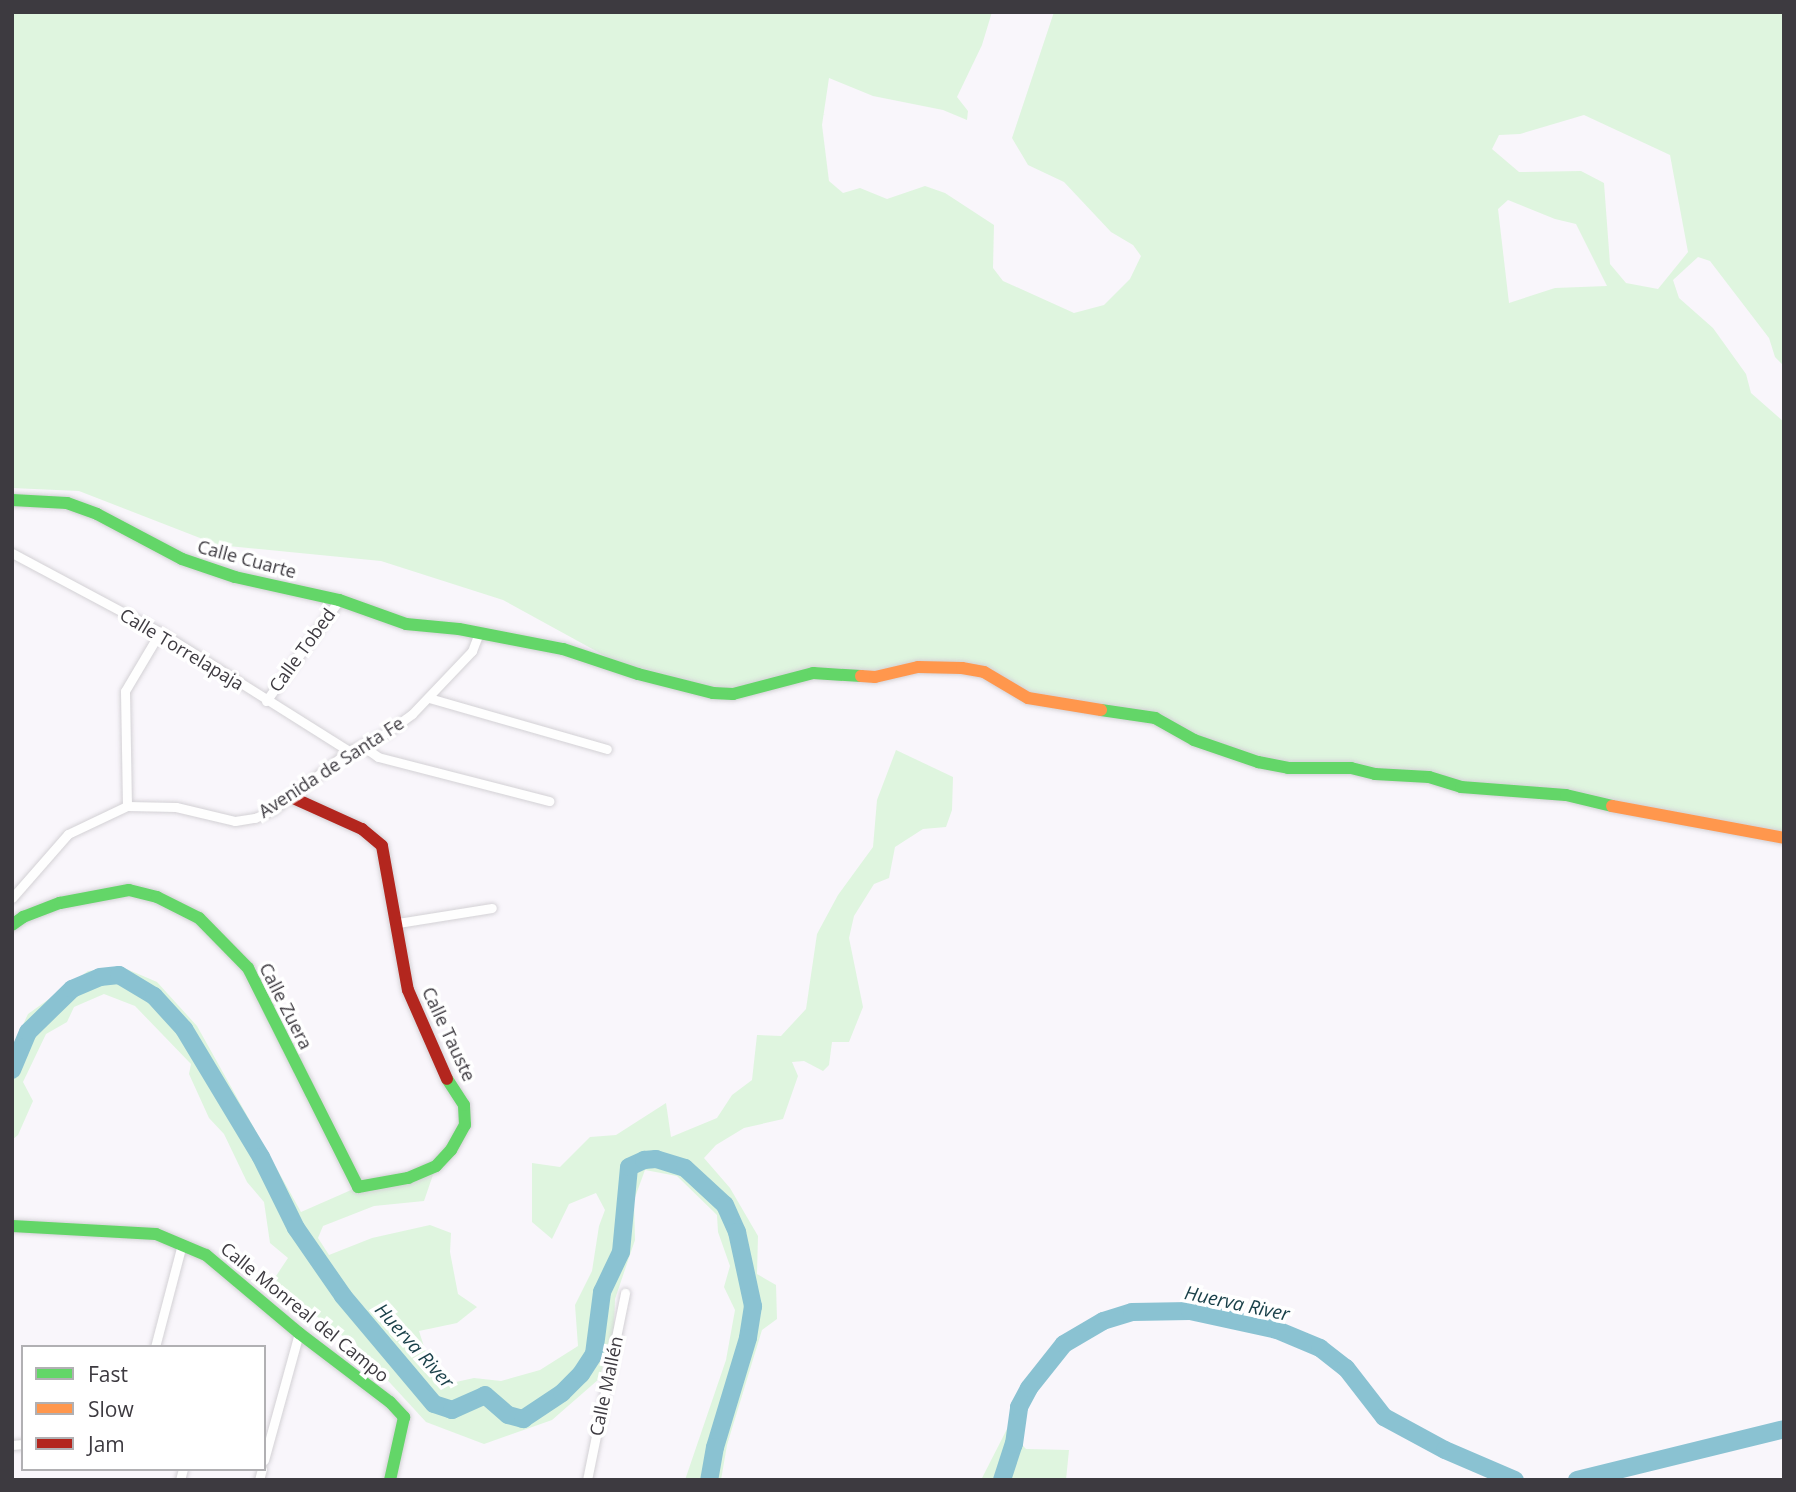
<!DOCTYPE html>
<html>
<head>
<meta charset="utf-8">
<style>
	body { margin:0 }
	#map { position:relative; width:1796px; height:1492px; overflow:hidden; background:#f9f6fb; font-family:"Open Sans",sans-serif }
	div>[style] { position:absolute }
	.green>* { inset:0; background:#dff5df }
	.river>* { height:18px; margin:-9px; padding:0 9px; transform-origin:9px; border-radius:9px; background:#8ac2d2 }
	.roads { filter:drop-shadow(0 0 2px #d3d1d5) drop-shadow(0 0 2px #d3d1d5) }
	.street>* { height:9px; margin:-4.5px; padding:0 4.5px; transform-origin:4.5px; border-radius:4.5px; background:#fefefe }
	.fast>* { height:12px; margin:-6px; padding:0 6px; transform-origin:6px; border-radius:6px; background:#63d668 }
	.slow>* { height:12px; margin:-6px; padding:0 6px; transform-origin:6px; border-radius:6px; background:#ff974d }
	.jam>* { height:12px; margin:-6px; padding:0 6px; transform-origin:6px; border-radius:6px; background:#b3261e }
	span { translate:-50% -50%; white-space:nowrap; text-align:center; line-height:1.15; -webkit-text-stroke:7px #fff; paint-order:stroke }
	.street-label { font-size:18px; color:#3d3a40 }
	.water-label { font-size:19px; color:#183f48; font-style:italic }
	.frame { position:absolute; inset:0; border:14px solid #3d3a40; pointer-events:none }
	.legend { position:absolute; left:21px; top:1345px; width:245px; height:126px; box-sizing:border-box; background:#fff; border:2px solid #b1b0b3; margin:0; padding:9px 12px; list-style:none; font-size:21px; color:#3d3a40 }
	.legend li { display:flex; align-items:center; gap:14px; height:35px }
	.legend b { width:35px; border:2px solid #b1b0b3 }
</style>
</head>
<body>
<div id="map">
	<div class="green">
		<div style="clip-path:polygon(evenodd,12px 12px,992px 12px,982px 45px,957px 97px,968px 111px,967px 120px,943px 110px,873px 96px,829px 78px,822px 125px,829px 181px,843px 193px,860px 188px,887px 199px,925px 186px,945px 193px,994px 225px,993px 268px,1003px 281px,1074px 313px,1104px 305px,1130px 279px,1141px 256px,1133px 245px,1111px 232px,1064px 182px,1028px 165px,1012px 138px,1054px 12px,1784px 12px,1784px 366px,1775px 357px,1769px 338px,1710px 261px,1698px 257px,1673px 280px,1679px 298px,1713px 328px,1746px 374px,1751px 393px,1784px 422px,1784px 838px,1429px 777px,1288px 768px,1175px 727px,1028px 698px,962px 668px,875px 677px,813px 673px,733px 694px,638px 674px,503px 600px,381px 561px,218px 545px,79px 491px,12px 488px,12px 12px,1584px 115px,1670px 155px,1688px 252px,1658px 289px,1626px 283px,1610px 264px,1604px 183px,1581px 171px,1519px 172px,1492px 149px,1499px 135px,1520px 134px,1584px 115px,12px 12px,1508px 200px,1555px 219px,1576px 224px,1607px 286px,1555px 288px,1509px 303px,1498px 209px,1508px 200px)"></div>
		<div style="clip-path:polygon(896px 750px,953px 777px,952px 810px,946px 827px,923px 829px,895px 847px,889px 878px,874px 884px,854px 916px,849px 938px,863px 1007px,849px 1042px,832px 1042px,829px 1065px,823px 1071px,804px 1061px,792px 1062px,798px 1076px,783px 1119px,744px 1128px,716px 1145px,704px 1158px,730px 1188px,758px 1236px,757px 1274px,776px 1285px,777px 1319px,762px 1330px,727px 1445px,721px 1480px,685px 1480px,726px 1360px,735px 1310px,724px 1287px,730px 1266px,718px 1232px,717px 1215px,677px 1176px,645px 1170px,634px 1200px,635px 1240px,615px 1299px,614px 1328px,599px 1379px,552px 1420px,484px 1444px,426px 1422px,357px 1347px,272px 1282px,288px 1258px,270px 1243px,264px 1202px,247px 1182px,224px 1134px,209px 1118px,189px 1074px,191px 1064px,135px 1006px,104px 994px,74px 1007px,67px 1022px,46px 1034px,23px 1082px,33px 1101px,18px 1135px,12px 1140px,12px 1048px,28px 1014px,88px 971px,122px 967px,157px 982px,197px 1026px,301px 1212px,358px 1187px,436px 1166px,424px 1201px,374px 1206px,323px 1226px,318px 1238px,329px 1255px,372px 1238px,430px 1225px,451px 1233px,450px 1252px,458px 1294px,477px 1307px,457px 1323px,419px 1331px,428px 1359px,447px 1384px,474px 1378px,501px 1381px,540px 1370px,578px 1346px,575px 1305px,592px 1271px,599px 1226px,605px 1210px,596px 1193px,569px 1204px,552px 1239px,532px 1222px,532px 1163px,560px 1167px,590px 1137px,616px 1135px,666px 1103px,671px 1137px,717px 1118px,732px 1095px,752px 1080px,757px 1035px,781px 1036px,806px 1009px,817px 934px,838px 895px,873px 847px,877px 800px)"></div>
		<div style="clip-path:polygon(1007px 1429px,1026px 1449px,1069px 1450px,1066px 1480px,981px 1480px)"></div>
	</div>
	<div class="river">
		<div style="left:12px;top:1070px;width:41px;rotate:-67.2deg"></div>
		<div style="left:28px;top:1032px;width:62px;rotate:-44.3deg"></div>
		<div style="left:72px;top:989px;width:30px;rotate:-23deg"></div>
		<div style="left:100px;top:977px;width:19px;rotate:-6deg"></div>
		<div style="left:119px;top:975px;width:41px;rotate:31deg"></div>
		<div style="left:154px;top:996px;width:45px;rotate:47.7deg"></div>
		<div style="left:184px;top:1029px;width:149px;rotate:59deg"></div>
		<div style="left:261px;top:1157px;width:79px;rotate:63.8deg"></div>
		<div style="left:296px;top:1228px;width:83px;rotate:55.3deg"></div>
		<div style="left:343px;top:1296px;width:141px;rotate:49.9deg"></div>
		<div style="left:434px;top:1404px;width:19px;rotate:18deg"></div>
		<div style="left:452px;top:1410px;width:36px;rotate:-24deg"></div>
		<div style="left:485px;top:1395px;width:30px;rotate:41deg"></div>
		<div style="left:508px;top:1415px;width:16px;rotate:15deg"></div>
		<div style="left:523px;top:1419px;width:47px;rotate:-33.7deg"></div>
		<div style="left:562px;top:1393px;width:27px;rotate:-45deg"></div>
		<div style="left:581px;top:1374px;width:24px;rotate:-57deg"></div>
		<div style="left:594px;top:1354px;width:63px;rotate:-82.6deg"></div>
		<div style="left:602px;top:1292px;width:44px;rotate:-64.6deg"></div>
		<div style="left:621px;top:1252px;width:85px;rotate:-84.6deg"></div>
		<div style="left:629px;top:1167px;width:17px;rotate:-25deg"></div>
		<div style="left:644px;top:1160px;width:12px;rotate:-5deg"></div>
		<div style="left:656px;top:1159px;width:30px;rotate:17deg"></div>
		<div style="left:685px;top:1168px;width:54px;rotate:42.8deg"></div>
		<div style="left:725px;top:1205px;width:30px;rotate:66deg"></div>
		<div style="left:737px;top:1232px;width:76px;rotate:77.8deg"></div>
		<div style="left:753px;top:1306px;width:32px;rotate:99deg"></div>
		<div style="left:748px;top:1338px;width:114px;rotate:106.8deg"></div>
		<div style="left:715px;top:1447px;width:34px;rotate:100deg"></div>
		<div style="left:1002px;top:1480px;width:38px;rotate:-72deg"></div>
		<div style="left:1014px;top:1444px;width:37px;rotate:-82deg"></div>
		<div style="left:1019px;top:1407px;width:21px;rotate:-62deg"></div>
		<div style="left:1029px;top:1388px;width:56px;rotate:-51.5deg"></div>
		<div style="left:1064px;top:1344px;width:45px;rotate:-30.5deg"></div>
		<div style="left:1103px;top:1321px;width:30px;rotate:-17deg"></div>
		<div style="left:1132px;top:1312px;width:58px;rotate:-1deg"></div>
		<div style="left:1190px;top:1311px;width:89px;rotate:12.3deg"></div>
		<div style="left:1277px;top:1330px;width:47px;rotate:22.7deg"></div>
		<div style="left:1320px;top:1348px;width:33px;rotate:38deg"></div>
		<div style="left:1346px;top:1368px;width:62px;rotate:52.2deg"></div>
		<div style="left:1384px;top:1417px;width:69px;rotate:28.4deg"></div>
		<div style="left:1445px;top:1450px;width:76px;rotate:23.2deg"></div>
		<div style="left:1577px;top:1480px;width:213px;rotate:-13.8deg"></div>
	</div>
	<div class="roads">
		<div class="street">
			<div style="left:12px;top:553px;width:168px;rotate:28.1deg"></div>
			<div style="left:160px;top:632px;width:223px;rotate:32.2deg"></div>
			<div style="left:429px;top:698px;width:185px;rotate:16deg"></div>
			<div style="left:266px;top:701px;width:125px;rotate:-54.1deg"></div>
			<div style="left:361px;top:745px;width:21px;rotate:35deg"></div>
			<div style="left:378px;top:757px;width:177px;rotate:14.4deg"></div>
			<div style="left:127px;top:806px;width:115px;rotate:-91deg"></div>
			<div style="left:125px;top:691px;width:69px;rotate:-59.3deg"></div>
			<div style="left:12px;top:898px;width:85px;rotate:-48.8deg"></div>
			<div style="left:68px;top:834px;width:65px;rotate:-25.4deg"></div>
			<div style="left:127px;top:806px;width:49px;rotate:1.2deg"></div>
			<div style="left:176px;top:807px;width:61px;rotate:13.3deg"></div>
			<div style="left:235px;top:821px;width:20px;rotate:-9deg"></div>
			<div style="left:255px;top:818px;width:20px;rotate:-24deg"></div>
			<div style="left:273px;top:810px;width:96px;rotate:-37.8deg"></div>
			<div style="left:349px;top:751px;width:41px;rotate:-25.9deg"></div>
			<div style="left:386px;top:733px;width:32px;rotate:-36deg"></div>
			<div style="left:412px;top:714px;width:87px;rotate:-46.4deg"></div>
			<div style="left:472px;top:651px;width:19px;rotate:-69deg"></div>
			<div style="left:398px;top:923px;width:95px;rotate:-9.1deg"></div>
			<div style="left:155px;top:1347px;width:106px;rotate:-75.3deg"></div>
			<div style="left:12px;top:1445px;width:11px;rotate:-5deg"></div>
			<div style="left:264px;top:1460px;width:132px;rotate:-74.6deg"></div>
			<div style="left:180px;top:1480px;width:11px;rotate:-75deg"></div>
			<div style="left:259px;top:1480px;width:11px;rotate:-75deg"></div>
			<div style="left:587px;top:1480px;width:191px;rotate:-78.5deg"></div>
		</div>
		<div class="fast">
			<div style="left:12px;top:500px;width:55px;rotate:3.1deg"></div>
			<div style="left:67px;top:503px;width:32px;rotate:20deg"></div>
			<div style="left:97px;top:514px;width:96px;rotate:27.9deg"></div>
			<div style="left:182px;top:559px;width:56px;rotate:18.8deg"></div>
			<div style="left:235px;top:577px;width:107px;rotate:12.5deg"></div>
			<div style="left:339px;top:600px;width:71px;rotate:19.7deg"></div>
			<div style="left:406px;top:624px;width:53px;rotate:5.4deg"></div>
			<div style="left:459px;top:629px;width:106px;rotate:10.9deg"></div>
			<div style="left:563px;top:649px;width:79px;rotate:18.4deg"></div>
			<div style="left:638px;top:674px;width:77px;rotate:14.2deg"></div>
			<div style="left:713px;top:693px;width:20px;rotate:3deg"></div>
			<div style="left:733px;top:694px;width:83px;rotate:-14.7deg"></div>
			<div style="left:813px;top:673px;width:48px;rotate:3.6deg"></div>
			<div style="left:1101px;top:710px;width:55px;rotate:8.4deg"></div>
			<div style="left:1155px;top:718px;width:45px;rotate:29.4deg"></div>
			<div style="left:1194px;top:740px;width:68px;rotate:19deg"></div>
			<div style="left:1258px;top:762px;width:31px;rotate:11deg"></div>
			<div style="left:1288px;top:768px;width:63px"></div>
			<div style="left:1351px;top:768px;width:25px;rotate:14deg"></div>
			<div style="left:1375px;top:774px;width:54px;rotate:3.2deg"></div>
			<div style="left:1429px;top:777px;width:34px;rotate:17deg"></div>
			<div style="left:1461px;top:787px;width:105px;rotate:4.4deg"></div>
			<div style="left:1566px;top:795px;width:47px;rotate:13.4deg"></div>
			<div style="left:12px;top:925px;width:14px;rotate:-36deg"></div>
			<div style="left:23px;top:917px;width:40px;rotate:-21deg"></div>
			<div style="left:60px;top:903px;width:70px;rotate:-10.7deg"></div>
			<div style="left:129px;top:890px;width:29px;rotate:14deg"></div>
			<div style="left:157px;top:897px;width:47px;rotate:26.6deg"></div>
			<div style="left:199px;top:918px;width:70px;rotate:45.6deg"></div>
			<div style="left:248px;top:968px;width:245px;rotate:63.3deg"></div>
			<div style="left:358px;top:1187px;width:51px;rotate:-10.2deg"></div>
			<div style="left:408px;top:1178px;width:30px;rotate:-23deg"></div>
			<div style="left:436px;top:1166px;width:22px;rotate:-47deg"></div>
			<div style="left:451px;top:1150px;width:29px;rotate:-61deg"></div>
			<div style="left:465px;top:1125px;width:20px;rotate:-93deg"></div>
			<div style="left:464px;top:1105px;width:31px;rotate:-123deg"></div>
			<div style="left:12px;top:1226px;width:144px;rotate:3.2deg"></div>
			<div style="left:156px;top:1234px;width:54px;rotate:22.8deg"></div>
			<div style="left:206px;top:1255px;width:121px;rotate:40deg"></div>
			<div style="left:299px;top:1333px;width:114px;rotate:37.2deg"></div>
			<div style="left:390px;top:1402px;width:21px;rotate:47deg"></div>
			<div style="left:404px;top:1417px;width:65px;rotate:102.5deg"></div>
		</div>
		<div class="slow">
			<div style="left:861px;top:676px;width:14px;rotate:4deg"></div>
			<div style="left:875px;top:677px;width:44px;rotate:-13.1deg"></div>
			<div style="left:918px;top:667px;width:44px;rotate:1.3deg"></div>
			<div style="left:962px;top:668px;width:22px;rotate:10deg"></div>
			<div style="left:984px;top:672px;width:51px;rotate:30.6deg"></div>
			<div style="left:1028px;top:698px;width:74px;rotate:9.3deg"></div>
			<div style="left:1612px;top:806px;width:175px;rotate:10.5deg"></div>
		</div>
		<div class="jam">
			<div style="left:291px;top:797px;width:78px;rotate:24.3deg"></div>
			<div style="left:362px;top:829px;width:26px;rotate:40deg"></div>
			<div style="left:382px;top:846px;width:146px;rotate:79.8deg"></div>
			<div style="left:408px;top:990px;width:97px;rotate:66.3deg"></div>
		</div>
	</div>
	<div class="street-label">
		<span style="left:247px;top:559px;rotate:15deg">Calle Cuarte</span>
		<span style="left:182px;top:649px;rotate:31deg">Calle Torrelapaja</span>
		<span style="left:302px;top:650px;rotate:-54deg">Calle Tobed</span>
		<span style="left:331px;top:767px;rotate:-33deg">Avenida de Santa Fe</span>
		<span style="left:286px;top:1006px;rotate:63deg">Calle Zuera</span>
		<span style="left:449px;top:1034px;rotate:65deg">Calle Tauste</span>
		<span style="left:305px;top:1312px;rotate:39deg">Calle Monreal del Campo</span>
		<span style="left:606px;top:1386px;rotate:-78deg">Calle Mallén</span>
	</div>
	<div class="water-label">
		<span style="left:1237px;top:1304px;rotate:12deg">Huerva River</span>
		<span style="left:414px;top:1346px;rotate:48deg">Huerva River</span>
	</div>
	<div class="frame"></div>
	<ul class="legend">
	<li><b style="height:9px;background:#63d668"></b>Fast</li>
	<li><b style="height:9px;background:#ff974d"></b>Slow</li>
	<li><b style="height:9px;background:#b3261e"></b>Jam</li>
	</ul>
</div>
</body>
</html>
